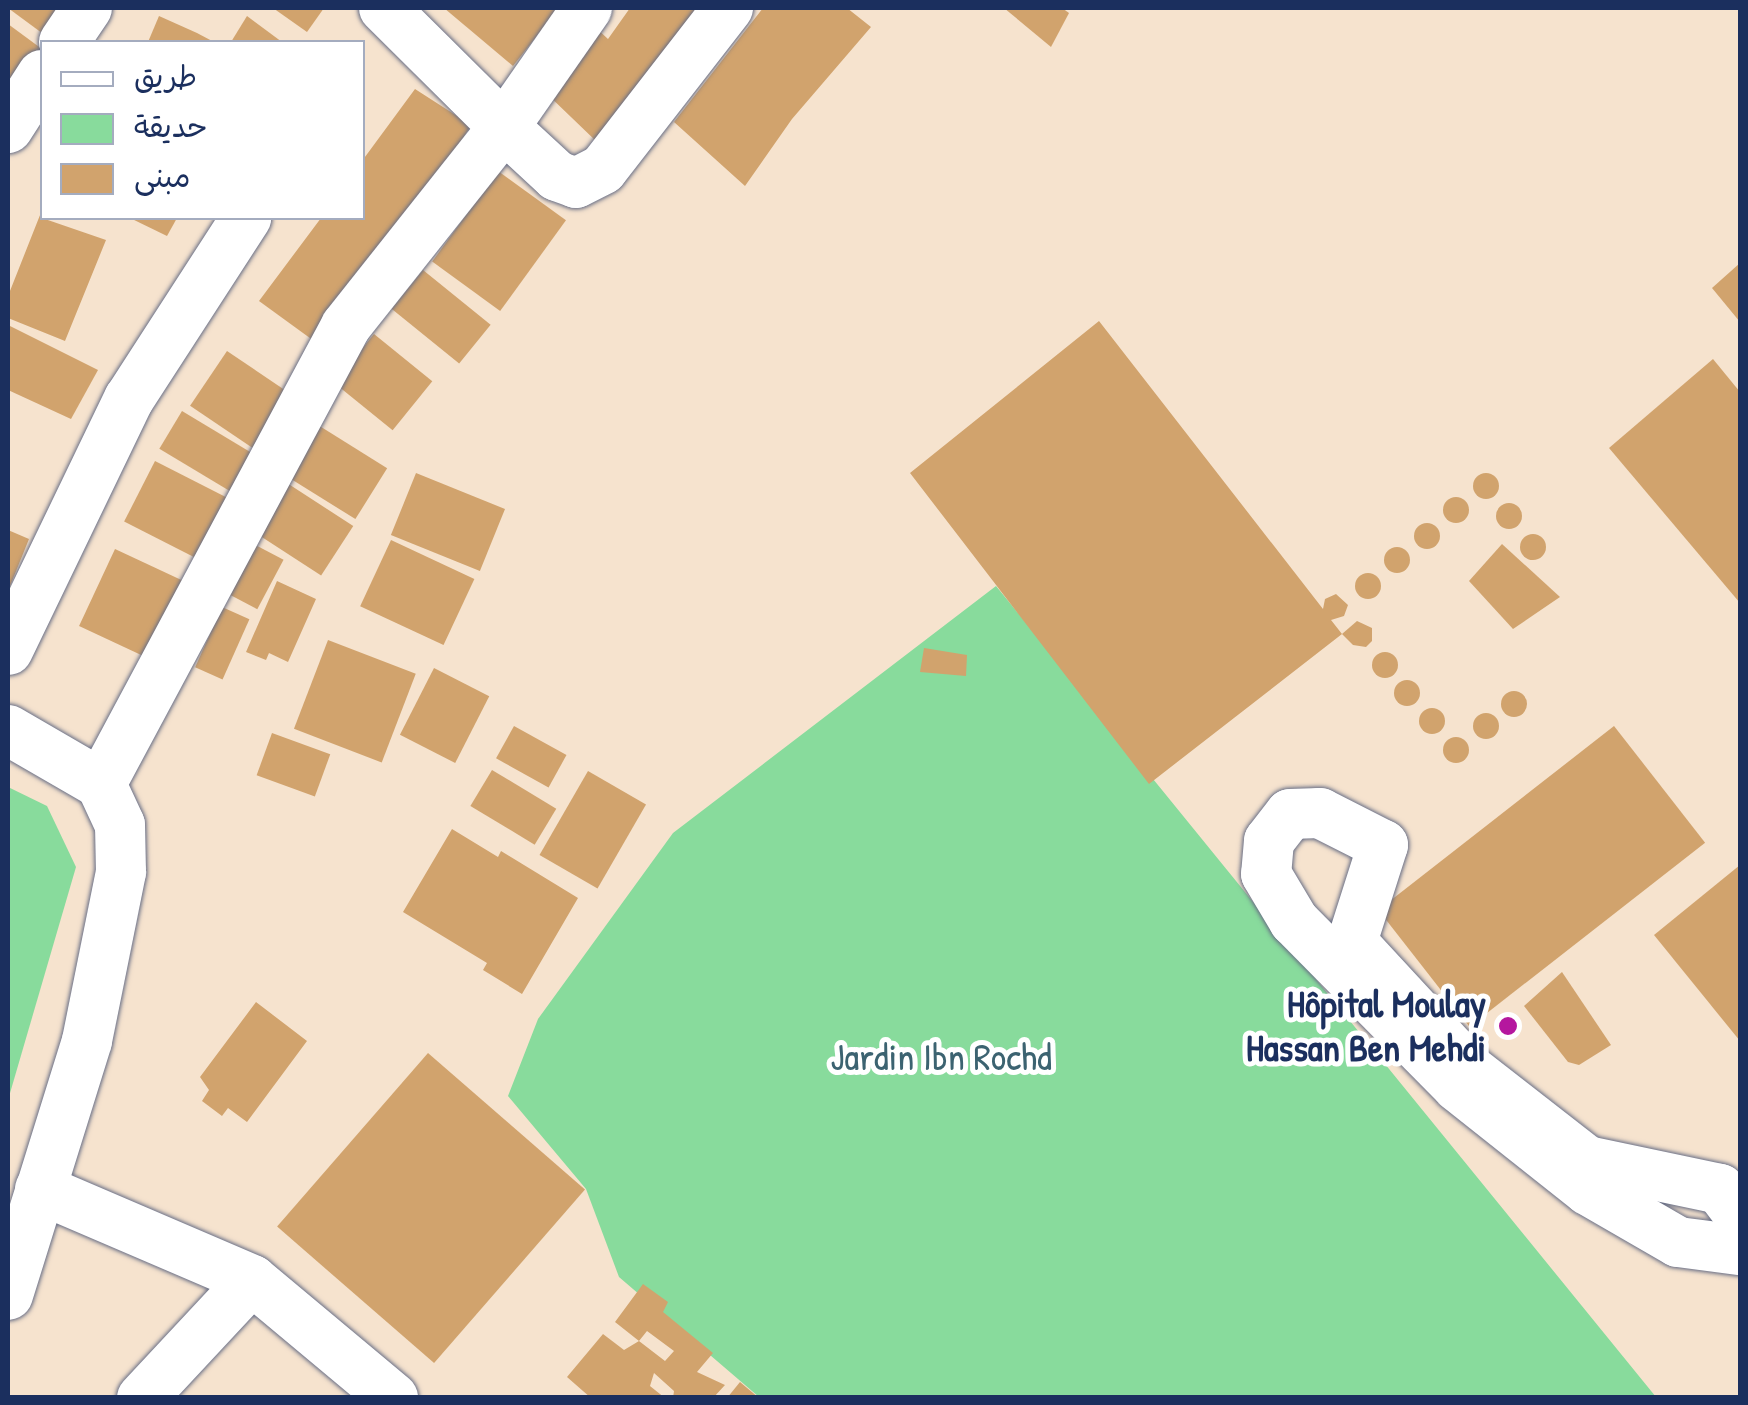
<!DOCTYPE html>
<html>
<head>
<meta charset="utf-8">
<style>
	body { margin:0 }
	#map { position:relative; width:1748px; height:1405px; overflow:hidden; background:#f6e3ce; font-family:"Patrick Hand","Playpen Sans Arabic",sans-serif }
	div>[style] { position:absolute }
	.green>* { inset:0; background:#88db9c }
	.building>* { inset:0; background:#d1a36d; transform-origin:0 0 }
	.round { border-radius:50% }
	.roads { filter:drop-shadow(0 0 2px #686e85) drop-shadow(0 0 2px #686e85) }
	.minor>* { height:50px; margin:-25px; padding:0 25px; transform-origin:25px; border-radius:25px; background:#fff }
	.dots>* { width:28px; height:28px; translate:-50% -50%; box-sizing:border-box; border:5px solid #fff; border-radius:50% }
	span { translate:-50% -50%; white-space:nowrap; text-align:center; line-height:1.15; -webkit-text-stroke:10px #fff; paint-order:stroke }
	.poi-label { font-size:38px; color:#1b2f5e; font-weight:700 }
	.right { translate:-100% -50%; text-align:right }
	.park-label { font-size:38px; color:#3c6371 }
	.frame { position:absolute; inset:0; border:10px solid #1b2f5e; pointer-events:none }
	.legend { position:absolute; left:40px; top:40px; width:325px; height:180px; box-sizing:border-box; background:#fff; border:2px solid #a4acbf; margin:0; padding:12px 18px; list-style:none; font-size:30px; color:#1b2f5e }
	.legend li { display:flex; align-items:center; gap:20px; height:50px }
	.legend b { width:50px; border:2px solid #a4acbf }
</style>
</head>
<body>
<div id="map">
	<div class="green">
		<div style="clip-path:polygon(996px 586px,1656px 1397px,759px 1397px,619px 1277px,586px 1189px,508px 1096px,538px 1019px,673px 833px)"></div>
		<div style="clip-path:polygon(8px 787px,47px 806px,76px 867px,8px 1100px)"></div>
	</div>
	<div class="building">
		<div style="clip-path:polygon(8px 8px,67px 8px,46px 36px)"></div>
		<div style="clip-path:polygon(273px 8px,324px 8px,307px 32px)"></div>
		<div style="clip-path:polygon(444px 8px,559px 8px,513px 66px)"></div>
		<div style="clip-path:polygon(630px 8px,708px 8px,598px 143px,545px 92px,594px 26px,608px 39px)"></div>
		<div style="clip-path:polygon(763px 8px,847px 8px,871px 27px,792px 119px,745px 186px,674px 122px)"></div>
		<div style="clip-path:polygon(1004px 8px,1062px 8px,1069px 13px,1051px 47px)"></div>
		<div style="clip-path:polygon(159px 16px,197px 33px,214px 42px,148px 42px)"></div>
		<div style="clip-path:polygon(247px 16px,282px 42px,231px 42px)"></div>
		<div style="clip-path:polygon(8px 24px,42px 49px,8px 98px)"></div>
		<div style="clip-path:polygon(415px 89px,471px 125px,441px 176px,314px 341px,259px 301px,321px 218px,362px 218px,362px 161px)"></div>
		<div style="left:498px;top:171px;width:84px;height:112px;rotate:36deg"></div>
		<div style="clip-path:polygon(42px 210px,42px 218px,106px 240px,65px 341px,8px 318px,8px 296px)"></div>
		<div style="clip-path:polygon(130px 218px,177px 218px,167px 236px)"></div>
		<div style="clip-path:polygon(1740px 263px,1740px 322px,1712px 288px)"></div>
		<div style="left:423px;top:270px;width:87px;height:50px;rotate:39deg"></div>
		<div style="clip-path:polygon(1099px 321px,1323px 609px,1325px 599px,1336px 594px,1348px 605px,1344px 616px,1331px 620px,1342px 634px,1149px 784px,910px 473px)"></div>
		<div style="clip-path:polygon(10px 326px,98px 370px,71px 419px,8px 390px)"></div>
		<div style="left:374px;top:334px;width:75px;height:63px;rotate:39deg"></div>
		<div style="left:227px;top:351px;width:75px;height:66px;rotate:34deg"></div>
		<div style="clip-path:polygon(1713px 359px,1740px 392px,1740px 603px,1609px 448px)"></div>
		<div style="left:182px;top:411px;width:87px;height:44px;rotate:31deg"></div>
		<div style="left:310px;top:420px;width:91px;height:60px;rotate:32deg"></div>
		<div style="left:155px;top:461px;width:92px;height:68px;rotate:27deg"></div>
		<div style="left:416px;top:473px;width:96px;height:67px;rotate:22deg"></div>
		<div class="round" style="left:1473px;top:473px;width:26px;height:26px"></div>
		<div style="left:287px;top:483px;width:79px;height:59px;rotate:33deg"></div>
		<div class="round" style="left:1443px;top:497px;width:26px;height:26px"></div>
		<div class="round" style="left:1496px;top:503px;width:26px;height:26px"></div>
		<div class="round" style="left:1414px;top:523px;width:26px;height:26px"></div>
		<div style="clip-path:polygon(8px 530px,29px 539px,8px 591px)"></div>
		<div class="round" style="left:1520px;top:534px;width:26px;height:26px"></div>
		<div style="left:391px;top:540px;width:92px;height:73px;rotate:25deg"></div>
		<div style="left:250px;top:542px;width:38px;height:56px;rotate:28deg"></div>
		<div style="clip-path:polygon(1502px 544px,1560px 597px,1513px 629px,1469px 581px)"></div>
		<div class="round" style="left:1384px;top:547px;width:26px;height:26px"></div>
		<div style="left:115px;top:549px;width:75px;height:85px;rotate:25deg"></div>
		<div class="round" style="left:1355px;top:573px;width:26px;height:26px"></div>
		<div style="clip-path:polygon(277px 581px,316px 599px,288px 662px,269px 653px,266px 660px,246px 652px)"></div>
		<div style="left:222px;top:607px;width:30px;height:66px;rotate:24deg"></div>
		<div style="clip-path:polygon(1357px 621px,1372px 628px,1372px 641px,1366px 647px,1353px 645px,1342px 634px)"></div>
		<div style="left:328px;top:640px;width:94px;height:95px;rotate:21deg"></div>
		<div style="clip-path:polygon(924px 648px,967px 655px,966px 676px,920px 672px)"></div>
		<div class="round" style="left:1372px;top:652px;width:26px;height:26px"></div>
		<div style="left:434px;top:668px;width:62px;height:75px;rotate:27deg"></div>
		<div class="round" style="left:1394px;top:680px;width:26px;height:26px"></div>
		<div class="round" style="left:1501px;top:691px;width:26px;height:26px"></div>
		<div class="round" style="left:1419px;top:708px;width:26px;height:26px"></div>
		<div class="round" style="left:1473px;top:713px;width:26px;height:26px"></div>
		<div style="left:514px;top:726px;width:60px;height:37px;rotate:29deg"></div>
		<div style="left:1614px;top:726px;width:148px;height:299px;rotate:52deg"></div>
		<div style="left:272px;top:733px;width:62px;height:45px;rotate:20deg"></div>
		<div class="round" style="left:1443px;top:737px;width:26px;height:26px"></div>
		<div style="left:492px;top:770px;width:75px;height:42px;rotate:31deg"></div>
		<div style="left:588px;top:771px;width:67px;height:97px;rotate:30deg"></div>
		<div style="clip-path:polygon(452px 829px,498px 857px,501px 851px,578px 898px,522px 994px,483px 970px,487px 963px,403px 912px)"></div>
		<div style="clip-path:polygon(1740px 865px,1740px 1041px,1654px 935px)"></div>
		<div style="clip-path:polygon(1562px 972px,1611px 1045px,1579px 1065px,1568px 1062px,1524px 1006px)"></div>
		<div style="clip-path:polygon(256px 1002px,307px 1041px,247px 1122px,228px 1108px,222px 1116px,202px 1101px,209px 1090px,200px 1077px)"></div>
		<div style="left:428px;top:1053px;width:208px;height:230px;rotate:41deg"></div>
		<div style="clip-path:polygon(evenodd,643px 1284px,668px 1302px,663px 1312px,713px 1353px,697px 1372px,725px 1385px,713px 1398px,673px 1398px,674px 1391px,654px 1373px,650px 1386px,665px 1398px,591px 1398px,567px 1377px,603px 1334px,624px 1350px,639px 1341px,615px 1322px,643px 1284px,647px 1331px,674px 1351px,665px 1361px,639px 1341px,647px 1331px)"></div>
		<div style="clip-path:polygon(740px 1382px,759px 1398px,727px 1398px)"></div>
	</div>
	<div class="roads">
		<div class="minor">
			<div style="left:384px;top:8px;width:169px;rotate:44.8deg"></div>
			<div style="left:504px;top:127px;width:72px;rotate:42.8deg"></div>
			<div style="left:557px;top:176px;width:20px;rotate:20deg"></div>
			<div style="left:576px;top:183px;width:30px;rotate:-27deg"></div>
			<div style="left:603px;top:169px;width:204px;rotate:-52.2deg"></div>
			<div style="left:64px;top:42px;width:41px;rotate:-55.9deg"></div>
			<div style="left:8px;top:128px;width:63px;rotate:-57.3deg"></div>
			<div style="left:8px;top:650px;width:279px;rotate:-64.3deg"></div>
			<div style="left:129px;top:399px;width:216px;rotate:-57.1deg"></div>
			<div style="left:8px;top:730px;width:108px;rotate:30.1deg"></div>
			<div style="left:101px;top:784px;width:45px;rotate:65.1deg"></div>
			<div style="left:120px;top:825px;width:47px;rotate:88.8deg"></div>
			<div style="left:121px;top:872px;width:172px;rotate:101.4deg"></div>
			<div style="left:87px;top:1041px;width:266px;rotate:107.3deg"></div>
			<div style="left:101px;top:784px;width:519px;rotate:-61.86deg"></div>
			<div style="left:346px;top:326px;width:254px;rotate:-51.6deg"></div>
			<div style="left:504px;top:127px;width:145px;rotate:-55.1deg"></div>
			<div style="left:40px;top:1189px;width:231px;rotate:23.2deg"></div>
			<div style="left:252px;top:1280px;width:184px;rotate:39.9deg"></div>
			<div style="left:1740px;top:1216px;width:34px;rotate:-127deg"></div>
			<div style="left:1720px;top:1189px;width:136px;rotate:-168.1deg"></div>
			<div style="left:1587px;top:1161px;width:148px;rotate:-142.1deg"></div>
			<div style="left:1470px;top:1070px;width:174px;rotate:-132.7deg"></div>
			<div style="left:1352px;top:942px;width:102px;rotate:-72.3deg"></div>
			<div style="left:1383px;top:845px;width:71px;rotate:-153.1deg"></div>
			<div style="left:1320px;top:813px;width:30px;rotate:178deg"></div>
			<div style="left:1290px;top:814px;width:34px;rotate:128deg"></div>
			<div style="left:1269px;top:841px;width:33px;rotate:95deg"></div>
			<div style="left:1266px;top:874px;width:55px;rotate:59.2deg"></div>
			<div style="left:1294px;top:921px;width:233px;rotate:45.3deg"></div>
			<div style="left:1458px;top:1087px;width:166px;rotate:38.4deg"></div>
			<div style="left:1588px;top:1190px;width:104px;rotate:30deg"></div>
			<div style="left:1678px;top:1242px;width:63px;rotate:7.4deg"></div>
			<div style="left:142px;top:1398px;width:161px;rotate:-47deg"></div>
		</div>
	</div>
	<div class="dots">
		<div style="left:1508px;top:1026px;background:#b5179e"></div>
	</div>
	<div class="poi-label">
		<span class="right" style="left:1486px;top:1026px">Hôpital Moulay<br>Hassan Ben Mehdi</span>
	</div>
	<div class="park-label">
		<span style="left:941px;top:1057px">Jardin Ibn Rochd</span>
	</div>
	<div class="frame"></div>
	<ul class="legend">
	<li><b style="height:12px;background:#fff"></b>طريق</li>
	<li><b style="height:28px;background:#88db9c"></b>حديقة</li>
	<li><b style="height:28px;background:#d1a36d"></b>مبنى</li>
	</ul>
</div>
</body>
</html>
